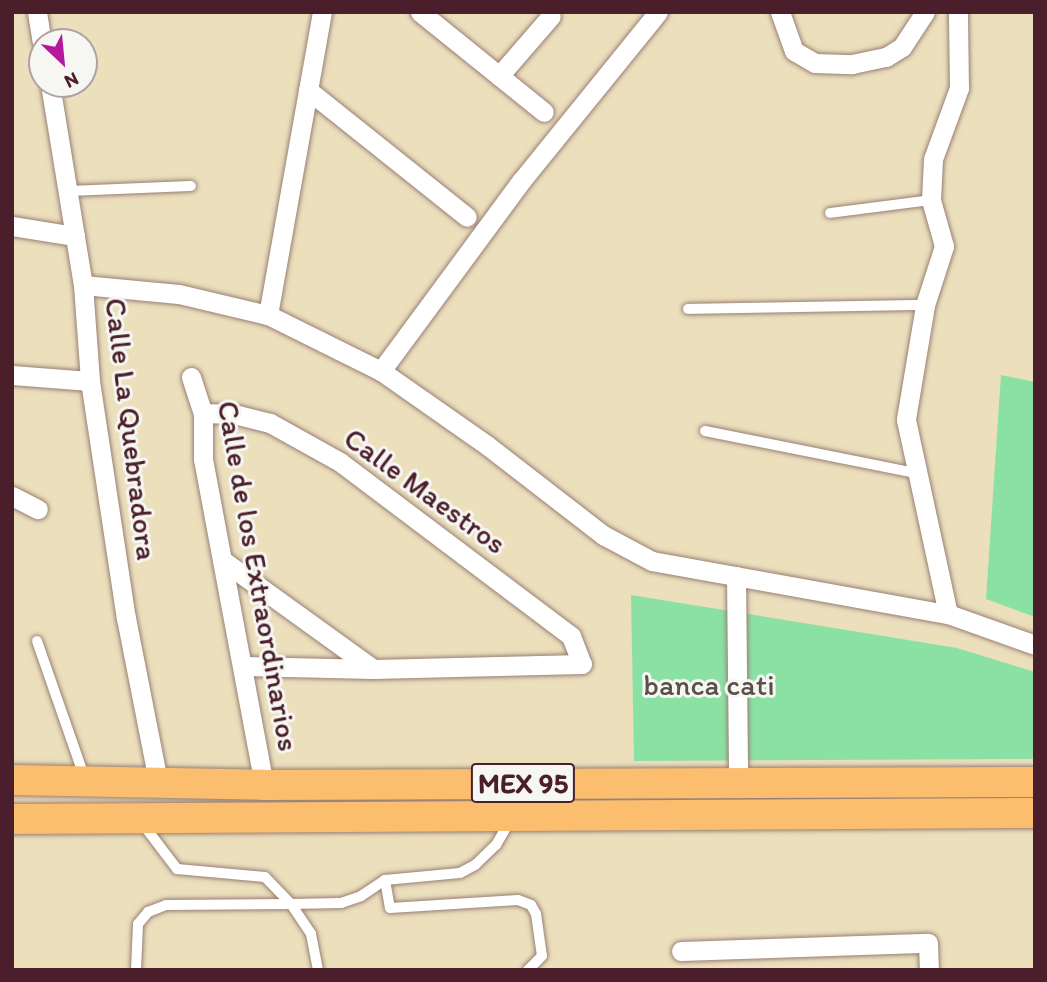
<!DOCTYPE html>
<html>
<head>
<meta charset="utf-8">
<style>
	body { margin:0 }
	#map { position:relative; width:1047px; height:982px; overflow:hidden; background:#ebdfbc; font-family:Itim,sans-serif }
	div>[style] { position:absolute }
	.green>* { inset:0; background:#8be1a4 }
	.roads { filter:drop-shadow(0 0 2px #9a7f74) drop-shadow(0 0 2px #9a7f74) }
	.service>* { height:10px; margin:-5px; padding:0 5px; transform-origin:5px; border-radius:5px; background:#fff }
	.minor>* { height:19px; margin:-9.5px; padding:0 9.5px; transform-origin:9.5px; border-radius:9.5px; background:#fff }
	.primary>* { height:30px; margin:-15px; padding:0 15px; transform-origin:15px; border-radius:15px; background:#fabe6e }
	span { translate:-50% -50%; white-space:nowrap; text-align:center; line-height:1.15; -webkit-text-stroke:6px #f6f6f2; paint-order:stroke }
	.shield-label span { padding:2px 5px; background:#f6f6f2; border:2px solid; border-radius:5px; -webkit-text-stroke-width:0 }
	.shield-label { font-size:28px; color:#4a1f2b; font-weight:700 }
	.street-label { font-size:30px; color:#4a1f2b }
	.park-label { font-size:30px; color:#5a5049 }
	.frame { position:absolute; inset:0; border:14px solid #4a1f2b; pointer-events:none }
	.north { position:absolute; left:28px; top:28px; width:70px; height:70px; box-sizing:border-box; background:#f6f6f2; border:2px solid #b1a0a2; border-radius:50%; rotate:154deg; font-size:19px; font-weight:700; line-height:28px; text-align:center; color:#4a1f2b }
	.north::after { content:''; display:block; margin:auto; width:24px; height:32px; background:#b5179e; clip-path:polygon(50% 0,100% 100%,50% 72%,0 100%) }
</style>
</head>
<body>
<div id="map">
	<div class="green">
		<div style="clip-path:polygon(1001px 375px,1035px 382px,1035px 617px,986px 599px)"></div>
		<div style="clip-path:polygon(631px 595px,957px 648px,1035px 672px,1035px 759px,634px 761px)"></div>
	</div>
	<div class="roads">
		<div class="service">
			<div style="left:68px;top:191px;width:123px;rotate:-2.3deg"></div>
			<div style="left:830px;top:213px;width:102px;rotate:-7.3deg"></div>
			<div style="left:688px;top:309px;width:237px;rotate:-1deg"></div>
			<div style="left:705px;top:431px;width:214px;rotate:11.3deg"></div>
			<div style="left:37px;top:641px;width:143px;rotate:70.8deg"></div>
			<div style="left:142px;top:823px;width:58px;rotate:52.7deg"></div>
			<div style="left:177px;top:869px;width:88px;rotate:5.2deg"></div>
			<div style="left:265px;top:877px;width:37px;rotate:46deg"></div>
			<div style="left:291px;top:904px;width:50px;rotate:-1.1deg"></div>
			<div style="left:341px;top:903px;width:21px;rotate:-19deg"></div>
			<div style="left:361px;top:896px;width:29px;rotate:-34deg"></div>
			<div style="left:385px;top:880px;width:75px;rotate:-5.3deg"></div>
			<div style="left:460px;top:873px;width:17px;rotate:-28deg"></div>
			<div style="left:475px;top:865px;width:29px;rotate:-44deg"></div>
			<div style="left:496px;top:845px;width:28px;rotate:-60deg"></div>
			<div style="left:385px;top:880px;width:28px;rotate:80deg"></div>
			<div style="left:390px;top:908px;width:128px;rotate:-3.6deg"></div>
			<div style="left:518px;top:900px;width:14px;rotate:21deg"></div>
			<div style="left:531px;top:905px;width:10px;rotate:61deg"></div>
			<div style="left:536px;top:914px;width:42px;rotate:81.9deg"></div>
			<div style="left:542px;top:956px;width:20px;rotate:135deg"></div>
			<div style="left:136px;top:970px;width:46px;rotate:-87.5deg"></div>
			<div style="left:138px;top:924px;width:16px;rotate:-50deg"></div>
			<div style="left:148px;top:912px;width:19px;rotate:-21deg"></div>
			<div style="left:166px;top:905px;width:125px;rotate:-0.5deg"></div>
			<div style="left:291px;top:904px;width:36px;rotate:56deg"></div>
			<div style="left:311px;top:934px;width:37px;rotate:79deg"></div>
		</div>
		<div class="minor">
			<div style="left:37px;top:12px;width:30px;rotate:81deg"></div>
			<div style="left:420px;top:12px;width:159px;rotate:38.9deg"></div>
			<div style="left:780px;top:12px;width:41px;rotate:70.3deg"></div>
			<div style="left:794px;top:51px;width:24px;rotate:30deg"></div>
			<div style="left:815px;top:63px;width:37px;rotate:2deg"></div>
			<div style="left:852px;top:64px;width:35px;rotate:-12deg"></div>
			<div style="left:886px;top:57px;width:19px;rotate:-32deg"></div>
			<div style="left:902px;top:47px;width:42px;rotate:-56.7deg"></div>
			<div style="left:499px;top:76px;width:79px;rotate:-49.1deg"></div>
			<div style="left:50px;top:84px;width:204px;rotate:80.7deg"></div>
			<div style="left:83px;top:285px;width:96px;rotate:85.8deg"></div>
			<div style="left:90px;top:381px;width:240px;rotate:81.4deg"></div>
			<div style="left:126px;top:618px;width:166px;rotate:78.9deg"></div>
			<div style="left:308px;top:90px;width:203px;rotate:38.6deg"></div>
			<div style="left:12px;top:226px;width:64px;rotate:9deg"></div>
			<div style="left:83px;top:285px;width:96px;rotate:5.4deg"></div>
			<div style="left:179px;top:294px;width:91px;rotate:13.3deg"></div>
			<div style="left:268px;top:315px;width:126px;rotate:26.4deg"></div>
			<div style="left:381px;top:371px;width:131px;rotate:35deg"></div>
			<div style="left:488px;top:446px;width:145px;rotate:37.7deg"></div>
			<div style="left:603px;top:535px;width:55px;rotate:28deg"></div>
			<div style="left:652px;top:561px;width:301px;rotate:10.2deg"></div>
			<div style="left:948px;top:614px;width:92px;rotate:19.6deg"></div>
			<div style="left:268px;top:315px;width:308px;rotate:-79.9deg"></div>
			<div style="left:381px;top:371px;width:237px;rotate:-53.6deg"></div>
			<div style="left:522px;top:180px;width:216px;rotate:-51deg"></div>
			<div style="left:12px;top:375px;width:78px;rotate:4.4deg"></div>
			<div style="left:191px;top:377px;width:38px;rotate:72deg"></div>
			<div style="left:203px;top:413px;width:46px;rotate:90deg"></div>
			<div style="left:203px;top:459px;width:332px;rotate:79.4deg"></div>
			<div style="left:203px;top:413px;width:31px;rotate:2deg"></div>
			<div style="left:234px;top:414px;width:37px;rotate:14deg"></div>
			<div style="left:270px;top:423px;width:80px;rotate:29.1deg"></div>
			<div style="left:340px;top:462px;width:289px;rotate:37deg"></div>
			<div style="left:571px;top:636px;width:30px;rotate:69deg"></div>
			<div style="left:582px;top:664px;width:209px;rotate:178.6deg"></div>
			<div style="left:373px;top:669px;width:129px;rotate:-178.7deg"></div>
			<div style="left:12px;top:496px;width:29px;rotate:27deg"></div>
			<div style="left:222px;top:560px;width:186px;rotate:35.8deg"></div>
			<div style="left:736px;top:576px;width:206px;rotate:89.4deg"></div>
			<div style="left:948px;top:614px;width:199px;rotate:-102.2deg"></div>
			<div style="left:906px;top:419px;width:116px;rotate:-80.5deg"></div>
			<div style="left:925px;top:305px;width:62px;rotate:-72.1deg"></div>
			<div style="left:944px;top:246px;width:48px;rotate:-105.8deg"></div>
			<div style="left:931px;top:200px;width:41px;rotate:-87.2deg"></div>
			<div style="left:933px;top:159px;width:76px;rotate:-69.9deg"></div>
			<div style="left:959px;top:88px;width:76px;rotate:-90.8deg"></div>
			<div style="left:681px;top:951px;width:247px;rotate:-1.9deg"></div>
			<div style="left:928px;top:943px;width:27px;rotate:88deg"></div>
		</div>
		<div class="primary">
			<div style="left:12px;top:780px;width:252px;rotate:1.1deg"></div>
			<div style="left:264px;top:785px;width:771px;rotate:-0.22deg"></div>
			<div style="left:12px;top:819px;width:1023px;rotate:-0.34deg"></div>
		</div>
	</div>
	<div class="shield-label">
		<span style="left:523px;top:783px">MEX 95</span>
	</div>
	<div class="street-label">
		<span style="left:131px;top:429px;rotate:83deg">Calle La Quebradora</span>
		<span style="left:425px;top:491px;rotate:36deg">Calle Maestros</span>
		<span style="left:258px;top:576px;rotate:80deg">Calle de los Extraordinarios</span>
	</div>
	<div class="park-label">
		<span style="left:709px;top:685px">banca cati</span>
	</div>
	<div class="frame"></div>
	<div class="north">N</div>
</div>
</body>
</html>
